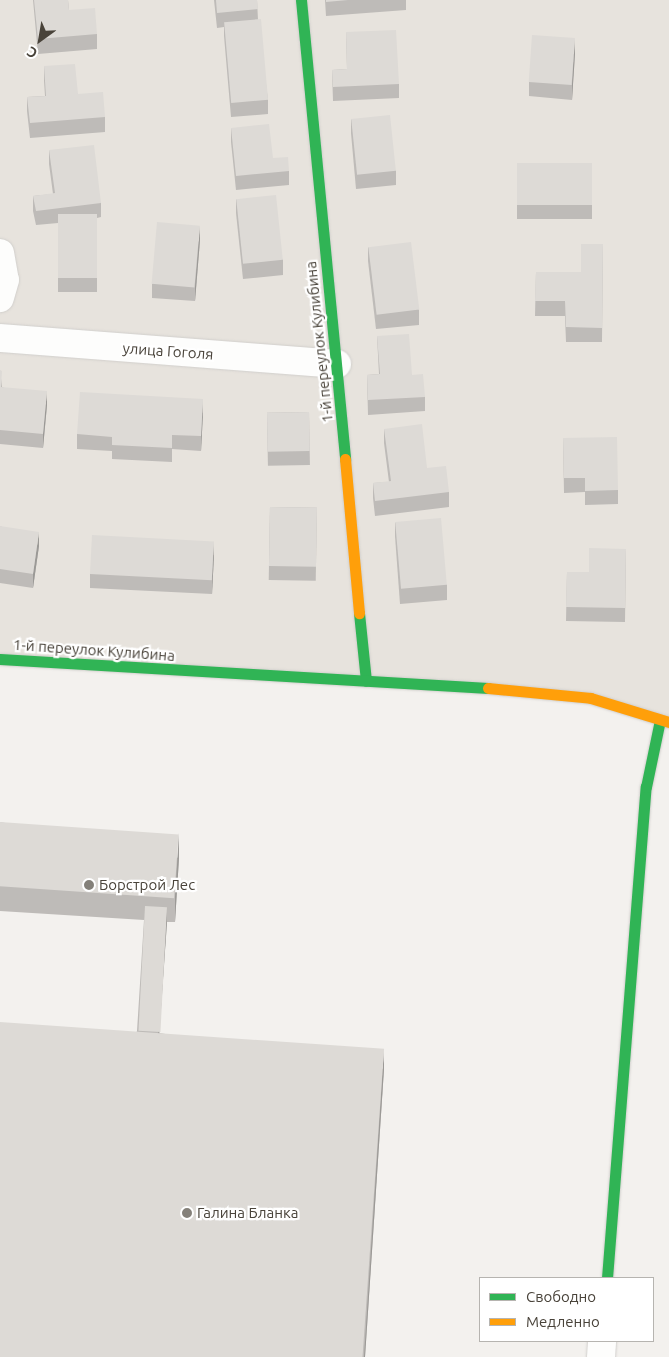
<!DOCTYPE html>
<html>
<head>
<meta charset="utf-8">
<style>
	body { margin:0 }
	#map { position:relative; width:669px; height:1357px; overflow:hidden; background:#f3f1ee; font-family:Ubuntu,sans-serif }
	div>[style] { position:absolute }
	.residential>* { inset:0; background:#e7e3dd }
	.roads { filter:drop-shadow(0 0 1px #d1cfcc) drop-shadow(0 0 1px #d1cfcc) }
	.street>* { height:28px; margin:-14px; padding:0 14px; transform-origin:14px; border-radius:14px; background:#fdfdfc }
	.fast>* { height:11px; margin:-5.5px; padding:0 5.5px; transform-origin:5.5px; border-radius:5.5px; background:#30b455 }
	.slow>* { height:11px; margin:-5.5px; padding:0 5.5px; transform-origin:5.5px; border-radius:5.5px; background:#ff9f0a }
	.wall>* { inset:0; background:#bebbb8; transform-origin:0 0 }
	.shaded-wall>* { inset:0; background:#9b9996 }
	.building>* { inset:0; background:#dddad6; transform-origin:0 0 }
	.dots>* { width:14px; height:14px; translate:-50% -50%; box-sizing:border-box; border:2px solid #fff; border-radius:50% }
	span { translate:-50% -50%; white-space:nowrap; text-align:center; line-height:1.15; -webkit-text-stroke:4.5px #fff; paint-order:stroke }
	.street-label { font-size:15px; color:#49433a }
	.poi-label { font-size:15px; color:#49433a }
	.left { translate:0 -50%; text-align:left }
	.legend { position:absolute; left:479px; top:1277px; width:175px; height:65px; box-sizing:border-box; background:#fff; border:1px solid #b6b4b0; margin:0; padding:6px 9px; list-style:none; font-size:15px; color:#49433a }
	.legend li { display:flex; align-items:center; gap:10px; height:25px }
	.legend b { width:25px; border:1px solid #b6b4b0 }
	.north { position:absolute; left:15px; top:15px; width:50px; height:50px; -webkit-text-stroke:4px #fff; paint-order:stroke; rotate:212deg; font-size:14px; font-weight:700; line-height:20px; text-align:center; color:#49433a }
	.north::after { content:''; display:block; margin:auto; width:18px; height:22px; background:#49433a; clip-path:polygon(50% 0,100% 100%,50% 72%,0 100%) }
</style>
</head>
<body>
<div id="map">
	<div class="residential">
		<div style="clip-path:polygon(0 0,669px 0,669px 722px,591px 698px,0 659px)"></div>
	</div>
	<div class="roads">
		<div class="street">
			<div style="left:0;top:253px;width:27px;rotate:80deg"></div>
			<div style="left:5px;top:280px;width:19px;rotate:106deg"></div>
			<div style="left:0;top:338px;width:338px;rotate:4.4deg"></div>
			<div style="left:601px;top:1357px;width:16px;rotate:-86deg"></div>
		</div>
		<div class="fast">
			<div style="left:301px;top:0;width:461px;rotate:84.5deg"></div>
			<div style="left:359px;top:613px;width:68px;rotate:84.1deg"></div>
			<div style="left:0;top:659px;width:489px;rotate:3.4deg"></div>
			<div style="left:607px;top:1278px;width:493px;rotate:-85.5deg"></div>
			<div style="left:646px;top:787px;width:68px;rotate:-78.2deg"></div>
		</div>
		<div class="slow">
			<div style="left:345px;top:459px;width:155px;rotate:84.8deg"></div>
			<div style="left:488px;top:688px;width:103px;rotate:5.5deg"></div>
			<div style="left:591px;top:698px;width:82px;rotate:17.1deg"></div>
		</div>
	</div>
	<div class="wall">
		<div style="clip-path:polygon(33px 0,68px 0,69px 10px,97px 34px,97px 49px,38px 54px)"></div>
		<div style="clip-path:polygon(214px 0,257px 0,258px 20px,268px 100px,268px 114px,231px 117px,224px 36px,224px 27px,217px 28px)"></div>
		<div style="clip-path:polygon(325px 0,406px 0,406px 10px,326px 16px)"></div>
		<div style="clip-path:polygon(346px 32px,399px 84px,399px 98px,333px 101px,332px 70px,347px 69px)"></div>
		<div style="clip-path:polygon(575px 53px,572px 100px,529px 96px,529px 82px)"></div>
		<div style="clip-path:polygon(44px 66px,78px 94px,105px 117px,105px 132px,30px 138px,27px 111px,27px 97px,45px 96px,44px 81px)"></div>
		<div style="clip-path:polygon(351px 119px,396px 171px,396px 185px,356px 189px,351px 133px)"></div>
		<div style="clip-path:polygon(231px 128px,289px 171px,289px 185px,236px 190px,231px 142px)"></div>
		<div style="clip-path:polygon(49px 150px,101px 203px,101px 217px,97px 218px,97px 292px,58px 292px,58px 223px,36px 225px,33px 211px,33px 196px,53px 194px,49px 164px)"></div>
		<div style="left:592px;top:163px;width:56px;height:75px;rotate:90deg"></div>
		<div style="clip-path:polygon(236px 199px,283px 260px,283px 275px,243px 279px,236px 213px)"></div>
		<div style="clip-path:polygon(200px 240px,195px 301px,152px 298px,152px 284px)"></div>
		<div style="clip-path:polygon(603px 244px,602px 342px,566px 342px,565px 316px,535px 316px,536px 272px,581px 272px)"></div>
		<div style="clip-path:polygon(368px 247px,419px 310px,419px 325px,376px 329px,368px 261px)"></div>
		<div style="clip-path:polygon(377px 336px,412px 375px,425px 397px,425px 411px,368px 415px,367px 375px,379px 374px)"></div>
		<div style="clip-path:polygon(0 370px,2px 387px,47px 405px,43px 448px,0 444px)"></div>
		<div style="left:309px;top:412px;width:53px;height:42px;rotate:89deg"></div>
		<div style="clip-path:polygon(203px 413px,201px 451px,172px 449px,172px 462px,112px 459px,112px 451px,77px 449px,77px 434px)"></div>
		<div style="clip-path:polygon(384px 429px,427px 468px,449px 492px,449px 507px,375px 516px,373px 498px,373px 483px,389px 482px,384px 443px)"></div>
		<div style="clip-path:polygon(563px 438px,618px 490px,618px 504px,585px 505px,585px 492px,564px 493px)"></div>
		<div style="left:270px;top:507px;width:47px;height:73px;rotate:1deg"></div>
		<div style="clip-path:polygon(395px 522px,447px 585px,447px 600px,400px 604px,395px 536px)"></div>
		<div style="clip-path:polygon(0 526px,39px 546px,33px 588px,0 583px)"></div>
		<div style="clip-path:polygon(626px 549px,625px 622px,566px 621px,567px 572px,589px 572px)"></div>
		<div style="clip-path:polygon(214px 555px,212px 594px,90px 588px,90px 574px)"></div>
		<div style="clip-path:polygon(0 822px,179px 858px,175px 922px,167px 922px,159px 1033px,384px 1069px,365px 1357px,0 1357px,137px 1031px,144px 920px,0 911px)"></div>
	</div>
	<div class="shaded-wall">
		<div style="clip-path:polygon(575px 38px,575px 53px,572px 100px,572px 85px)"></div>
		<div style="clip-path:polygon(200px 226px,200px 240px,195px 301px,195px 287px)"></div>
		<div style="clip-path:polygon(47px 391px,47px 405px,43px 448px,43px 434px)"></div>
		<div style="clip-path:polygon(203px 399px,203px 413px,201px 451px,201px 436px)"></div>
		<div style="clip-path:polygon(39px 532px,39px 546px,33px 588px,33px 574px)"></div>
		<div style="clip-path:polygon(214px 541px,214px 555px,212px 594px,212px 580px)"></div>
		<div style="clip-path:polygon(179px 833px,179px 858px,175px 922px,175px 897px)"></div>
		<div style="clip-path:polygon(167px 907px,167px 922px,158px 1053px,158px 1039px)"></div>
		<div style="clip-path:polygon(384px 1049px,384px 1069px,365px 1357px,364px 1357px)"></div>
	</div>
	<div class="building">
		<div style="clip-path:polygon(34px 0,68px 0,69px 10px,95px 8px,97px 34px,38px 39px)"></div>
		<div style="clip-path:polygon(216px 0,257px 0,258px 9px,217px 13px)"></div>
		<div style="clip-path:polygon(326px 0,348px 0,326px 2px)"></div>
		<div style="left:261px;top:19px;width:81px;height:37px;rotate:85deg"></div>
		<div style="clip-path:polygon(396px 30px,399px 84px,333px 87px,332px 70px,347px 69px,346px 32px)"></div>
		<div style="left:532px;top:35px;width:43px;height:47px;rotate:4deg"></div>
		<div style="clip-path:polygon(75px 64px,78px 94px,103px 92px,105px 117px,30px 123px,27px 97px,46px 96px,44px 66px)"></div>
		<div style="left:390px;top:115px;width:56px;height:39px;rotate:84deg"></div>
		<div style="clip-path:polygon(269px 124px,273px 158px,288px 157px,289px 171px,236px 176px,231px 128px)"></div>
		<div style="clip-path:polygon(94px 145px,101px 203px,36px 211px,33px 196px,55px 193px,49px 150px)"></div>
		<div style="left:592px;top:163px;width:42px;height:75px;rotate:90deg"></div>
		<div style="left:276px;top:195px;width:65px;height:40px;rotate:84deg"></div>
		<div style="left:58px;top:214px;width:39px;height:64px"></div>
		<div style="left:157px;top:222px;width:43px;height:62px;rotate:5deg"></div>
		<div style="left:411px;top:242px;width:68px;height:43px;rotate:83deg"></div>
		<div style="clip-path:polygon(581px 244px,603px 244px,602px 328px,566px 327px,565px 301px,535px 301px,536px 272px,581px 272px)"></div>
		<div style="clip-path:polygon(409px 334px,412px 375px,423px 374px,425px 397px,368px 400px,367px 375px,380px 374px,377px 336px)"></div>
		<div style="clip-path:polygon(0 370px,2px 371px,1px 387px,47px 391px,43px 434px,0 430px)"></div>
		<div style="clip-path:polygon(80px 392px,203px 399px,201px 436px,172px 435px,172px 448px,112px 445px,112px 437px,77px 434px)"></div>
		<div style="left:309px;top:412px;width:39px;height:42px;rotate:89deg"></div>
		<div style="clip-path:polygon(422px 424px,427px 468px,446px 466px,449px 492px,375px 501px,373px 483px,391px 481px,384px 429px)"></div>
		<div style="clip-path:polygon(617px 437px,618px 490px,585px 491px,585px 478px,564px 478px,563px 438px)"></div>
		<div style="left:270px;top:507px;width:47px;height:59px;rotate:1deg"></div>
		<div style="left:441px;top:518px;width:67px;height:46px;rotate:85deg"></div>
		<div style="clip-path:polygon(0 526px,39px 532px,33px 574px,0 569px)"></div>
		<div style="left:92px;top:535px;width:122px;height:39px;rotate:3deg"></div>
		<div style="clip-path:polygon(589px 548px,626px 549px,625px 608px,566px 607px,567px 572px,589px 572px)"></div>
		<div style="left:0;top:822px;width:179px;height:64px;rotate:4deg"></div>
		<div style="left:145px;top:906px;width:22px;height:125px;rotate:3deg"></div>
		<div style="left:0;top:1022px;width:385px;height:335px;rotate:4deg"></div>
	</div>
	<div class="dots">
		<div style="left:89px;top:885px;background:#848079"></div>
		<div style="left:187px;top:1213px;background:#848079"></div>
	</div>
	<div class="street-label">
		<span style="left:319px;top:342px;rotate:-96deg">1-й переулок Кулибина</span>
		<span style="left:168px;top:351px;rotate:4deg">улица Гоголя</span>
		<span style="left:94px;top:650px;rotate:4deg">1-й переулок Кулибина</span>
	</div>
	<div class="poi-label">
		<span class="left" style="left:99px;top:885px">Борстрой Лес</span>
		<span class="left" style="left:197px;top:1213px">Галина Бланка</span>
	</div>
	<ul class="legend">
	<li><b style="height:6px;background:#30b455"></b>Свободно</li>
	<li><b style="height:6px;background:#ff9f0a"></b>Медленно</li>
	</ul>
	<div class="north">С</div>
</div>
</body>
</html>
